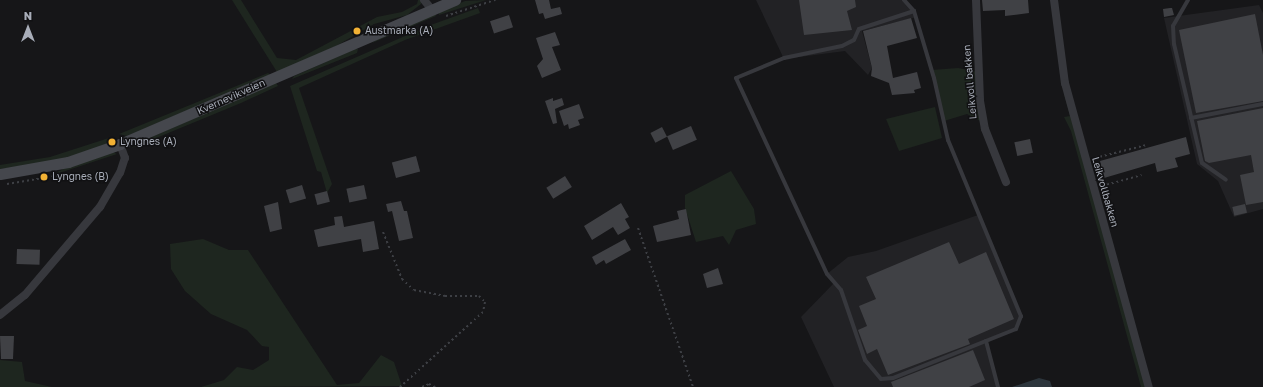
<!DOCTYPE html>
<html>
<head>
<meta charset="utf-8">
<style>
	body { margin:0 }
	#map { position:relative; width:1263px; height:387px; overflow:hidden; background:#161618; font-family:"Golos Text",sans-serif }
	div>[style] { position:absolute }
	.built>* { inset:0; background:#222225 }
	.green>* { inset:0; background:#1e261f }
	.water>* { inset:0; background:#2c353c }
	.building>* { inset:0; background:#404145; transform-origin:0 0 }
	.path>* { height:2px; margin-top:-1px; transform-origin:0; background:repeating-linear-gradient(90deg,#3d3f44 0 2px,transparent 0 5px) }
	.service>* { height:4px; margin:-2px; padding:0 2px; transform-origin:2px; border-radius:2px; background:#37383d }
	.minor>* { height:8px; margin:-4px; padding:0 4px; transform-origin:4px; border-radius:4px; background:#37383d }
	.secondary>* { height:11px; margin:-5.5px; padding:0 5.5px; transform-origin:5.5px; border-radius:5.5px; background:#45474d }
	.dots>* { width:11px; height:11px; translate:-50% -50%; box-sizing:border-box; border:2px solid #111113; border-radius:50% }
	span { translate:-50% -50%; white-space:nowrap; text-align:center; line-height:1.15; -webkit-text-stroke:3px #111113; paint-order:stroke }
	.poi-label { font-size:10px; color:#a8adb8 }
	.left { translate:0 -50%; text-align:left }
	.street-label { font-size:10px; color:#a8adb8 }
	.north { position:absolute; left:8px; top:8px; width:40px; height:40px; -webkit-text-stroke:3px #111113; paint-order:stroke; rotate:0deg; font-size:11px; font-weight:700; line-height:16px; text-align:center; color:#a8adb8 }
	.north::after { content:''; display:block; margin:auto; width:14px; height:18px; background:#a8adb8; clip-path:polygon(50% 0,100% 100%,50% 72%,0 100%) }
</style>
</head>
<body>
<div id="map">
	<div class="built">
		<div style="clip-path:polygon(756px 0,904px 0,917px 17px,862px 31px,872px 68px,868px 75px,845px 51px,784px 59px)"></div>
		<div style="clip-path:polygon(1259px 5px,1263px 13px,1263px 209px,1234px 217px,1218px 181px,1197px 164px,1164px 18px)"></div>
		<div style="clip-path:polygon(978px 215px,1021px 316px,1016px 329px,986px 341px,998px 387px,834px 387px,801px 317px,834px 283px,827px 274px,848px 257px,876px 251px)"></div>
	</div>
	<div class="green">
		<div style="clip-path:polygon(232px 0,241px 0,277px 58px,296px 60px,377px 17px,402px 12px,417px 4px,418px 0,421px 0,421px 4px,407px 15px,374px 24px,336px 46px,277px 72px)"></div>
		<div style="clip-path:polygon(486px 0,439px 15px,439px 12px,465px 1px)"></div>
		<div style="clip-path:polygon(478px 8px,480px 13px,405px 40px,299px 88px,332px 184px,327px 193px,321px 172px,317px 171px,290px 86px,428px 26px)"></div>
		<div style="clip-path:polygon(435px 13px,436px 16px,372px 43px,379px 38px)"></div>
		<div style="clip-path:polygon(355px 49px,358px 49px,357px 53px,292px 79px,294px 76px)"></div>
		<div style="clip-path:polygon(958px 68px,978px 72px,984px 123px,967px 114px,944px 121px,932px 70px)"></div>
		<div style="clip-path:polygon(268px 73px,270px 75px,127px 136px,119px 134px)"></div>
		<div style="clip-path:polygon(276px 83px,278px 86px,241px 103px,132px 148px,135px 144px)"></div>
		<div style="clip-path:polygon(1068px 93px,1149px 387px,1141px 387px,1071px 131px,1064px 117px,1070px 116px,1064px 94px)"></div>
		<div style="clip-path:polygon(935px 107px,942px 138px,899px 151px,886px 119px)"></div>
		<div style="clip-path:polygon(112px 137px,110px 143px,83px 153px,50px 162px,0 169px,0 165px,50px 157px)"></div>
		<div style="clip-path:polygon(113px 152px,117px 154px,50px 176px,67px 167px)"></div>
		<div style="clip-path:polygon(731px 171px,754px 209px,756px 224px,736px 230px,729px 245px,723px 236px,696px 242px,685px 208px,685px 195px)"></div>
		<div style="clip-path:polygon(203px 239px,229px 250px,248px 250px,337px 385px,359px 383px,381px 355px,394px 362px,402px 386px,201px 387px,224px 380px,237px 367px,253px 370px,269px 360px,269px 347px,262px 346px,247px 330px,211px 314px,185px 291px,171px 269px,170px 244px)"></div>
		<div style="clip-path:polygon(0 360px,22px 362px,25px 381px,52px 387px,0 387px)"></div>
	</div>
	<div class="water">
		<div style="clip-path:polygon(1039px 378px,1050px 381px,1052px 387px,1012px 387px)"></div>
	</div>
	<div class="building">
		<div style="clip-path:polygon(535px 0,549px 0,551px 9px,560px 7px,562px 14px,545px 19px,543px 13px,539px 14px)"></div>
		<div style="clip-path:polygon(799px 0,855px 0,856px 7px,847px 11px,852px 30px,804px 35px)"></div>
		<div style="clip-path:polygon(982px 0,1028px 0,1029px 13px,1005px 16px,1005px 10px,983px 11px)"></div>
		<div style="clip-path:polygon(1170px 8px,1172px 8px,1174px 15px,1164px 17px,1163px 9px)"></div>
		<div style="clip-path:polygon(1255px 14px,1263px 55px,1263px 101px,1196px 113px,1179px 30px)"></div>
		<div style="left:509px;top:15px;width:13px;height:20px;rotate:72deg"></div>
		<div style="clip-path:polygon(911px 18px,917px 38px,887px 46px,893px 78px,917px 72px,921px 88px,914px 90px,915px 93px,892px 95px,889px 83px,871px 76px,872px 68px,863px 31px)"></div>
		<div style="clip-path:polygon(555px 32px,560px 45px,552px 47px,561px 70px,542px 78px,537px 66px,543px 59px,536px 38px)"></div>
		<div style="clip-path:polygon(553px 98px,553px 101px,562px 98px,564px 105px,555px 109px,557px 123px,553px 124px,545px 101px)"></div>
		<div style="clip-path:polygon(579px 104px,584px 118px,578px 120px,580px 125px,569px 129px,568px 124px,564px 126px,559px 111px)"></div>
		<div style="clip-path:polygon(1263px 108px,1263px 202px,1246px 205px,1240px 175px,1254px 172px,1251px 155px,1209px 163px,1205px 161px,1197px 121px)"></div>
		<div style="left:691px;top:126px;width:15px;height:26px;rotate:67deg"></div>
		<div style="left:662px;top:127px;width:11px;height:13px;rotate:63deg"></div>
		<div style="clip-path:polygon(1186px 137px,1190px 154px,1175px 158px,1178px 167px,1157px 172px,1155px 163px,1104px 178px,1100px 161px)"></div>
		<div style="left:1030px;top:139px;width:14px;height:16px;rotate:78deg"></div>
		<div style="left:416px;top:156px;width:16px;height:25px;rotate:75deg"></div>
		<div style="left:565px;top:176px;width:13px;height:22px;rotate:58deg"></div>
		<div style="left:302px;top:185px;width:14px;height:17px;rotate:73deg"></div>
		<div style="left:364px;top:185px;width:14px;height:18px;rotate:78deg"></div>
		<div style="left:327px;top:191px;width:11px;height:13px;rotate:75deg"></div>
		<div style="clip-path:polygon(401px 201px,404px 211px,407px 211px,413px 238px,399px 241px,392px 211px,388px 212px,386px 204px)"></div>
		<div style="clip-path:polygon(278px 202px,282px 229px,270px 232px,264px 206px)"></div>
		<div style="clip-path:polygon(621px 203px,629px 217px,625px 219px,630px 228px,618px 235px,613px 227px,592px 240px,584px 226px)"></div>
		<div style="left:1245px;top:204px;width:9px;height:13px;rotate:77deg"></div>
		<div style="clip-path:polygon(686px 209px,691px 235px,657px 242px,653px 226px,679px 219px,677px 211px)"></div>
		<div style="clip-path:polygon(342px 216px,344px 227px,374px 221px,379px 249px,363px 252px,361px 239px,318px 247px,314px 230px,335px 225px,334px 217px)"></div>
		<div style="clip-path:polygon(625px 239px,631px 250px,606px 264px,604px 260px,596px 265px,592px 257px)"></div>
		<div style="clip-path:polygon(949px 242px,959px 264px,986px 252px,1014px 319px,968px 339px,970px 344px,888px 375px,877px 349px,867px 354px,858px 330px,867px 326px,859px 306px,876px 299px,866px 277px)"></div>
		<div style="left:17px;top:249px;width:23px;height:15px;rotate:2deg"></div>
		<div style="clip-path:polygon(718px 268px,723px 284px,707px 288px,703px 274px)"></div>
		<div style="clip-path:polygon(0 336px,14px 336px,13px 359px,1px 359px)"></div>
		<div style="clip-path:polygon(973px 350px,985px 380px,969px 387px,893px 387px,891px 382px)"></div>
	</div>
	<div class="path">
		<div style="left:446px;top:16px;width:52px;rotate:-18.1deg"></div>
		<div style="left:1095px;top:158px;width:53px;rotate:-14.3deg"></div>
		<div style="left:7px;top:184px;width:55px;rotate:-9.5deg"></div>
		<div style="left:1102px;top:186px;width:41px;rotate:-15.4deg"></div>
		<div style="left:638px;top:228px;width:168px;rotate:70.9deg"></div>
		<div style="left:383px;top:232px;width:51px;rotate:68deg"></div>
		<div style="left:402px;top:279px;width:16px;rotate:43deg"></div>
		<div style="left:414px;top:290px;width:32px;rotate:11deg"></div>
		<div style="left:445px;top:296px;width:34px"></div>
		<div style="left:479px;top:296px;width:8px;rotate:45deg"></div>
		<div style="left:485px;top:302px;width:10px;rotate:101deg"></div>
		<div style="left:483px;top:312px;width:112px;rotate:137.9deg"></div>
		<div style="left:422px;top:387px;width:8px;rotate:-23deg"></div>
		<div style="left:429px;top:384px;width:7px;rotate:27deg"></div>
	</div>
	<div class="service">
		<div style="left:904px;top:0;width:15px;rotate:48deg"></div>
		<div style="left:1188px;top:0;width:30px;rotate:120deg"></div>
		<div style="left:1173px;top:26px;width:18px;rotate:87deg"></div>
		<div style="left:1174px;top:44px;width:122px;rotate:76.8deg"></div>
		<div style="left:1202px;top:163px;width:29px;rotate:35deg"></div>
		<div style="left:914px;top:11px;width:70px;rotate:73.4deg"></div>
		<div style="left:934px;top:78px;width:64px;rotate:77.3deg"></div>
		<div style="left:948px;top:140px;width:191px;rotate:67.5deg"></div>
		<div style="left:1021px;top:316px;width:14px;rotate:111deg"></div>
		<div style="left:1016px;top:329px;width:132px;rotate:158.3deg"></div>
		<div style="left:893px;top:378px;width:12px;rotate:175deg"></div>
		<div style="left:881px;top:379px;width:25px;rotate:-130deg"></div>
		<div style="left:865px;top:360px;width:74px;rotate:-108.9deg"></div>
		<div style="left:841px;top:290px;width:21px;rotate:-131deg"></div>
		<div style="left:827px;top:274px;width:216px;rotate:-114.9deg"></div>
		<div style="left:736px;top:78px;width:52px;rotate:-22.6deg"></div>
		<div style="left:784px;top:58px;width:59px;rotate:-11.7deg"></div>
		<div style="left:842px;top:46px;width:13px;rotate:-27deg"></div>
		<div style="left:854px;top:40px;width:12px;rotate:-66deg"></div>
		<div style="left:859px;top:29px;width:58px;rotate:-18.1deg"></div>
		<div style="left:1191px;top:118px;width:73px;rotate:-11deg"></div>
		<div style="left:986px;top:341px;width:48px;rotate:75.4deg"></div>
	</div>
	<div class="minor">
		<div style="left:424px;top:0;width:13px;rotate:51deg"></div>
		<div style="left:976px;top:0;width:101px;rotate:87.7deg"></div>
		<div style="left:980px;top:101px;width:28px;rotate:80deg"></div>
		<div style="left:985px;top:129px;width:57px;rotate:68.4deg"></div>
		<div style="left:1054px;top:0;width:84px;rotate:82.5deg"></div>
		<div style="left:1065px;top:83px;width:315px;rotate:74.6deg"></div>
		<div style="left:0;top:315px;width:32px;rotate:-39deg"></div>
		<div style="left:25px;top:295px;width:116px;rotate:-49.6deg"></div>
		<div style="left:100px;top:207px;width:39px;rotate:-60deg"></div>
		<div style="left:120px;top:173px;width:16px;rotate:-72deg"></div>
		<div style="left:125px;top:158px;width:15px;rotate:-110deg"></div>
	</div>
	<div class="secondary">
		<div style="left:0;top:174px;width:69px;rotate:-10deg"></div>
		<div style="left:68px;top:162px;width:55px;rotate:-19.1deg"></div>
		<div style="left:120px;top:144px;width:365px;rotate:-23.3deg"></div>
	</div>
	<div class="dots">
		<div style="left:357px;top:31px;background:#f2b134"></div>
		<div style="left:112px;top:142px;background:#f2b134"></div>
		<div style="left:44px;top:177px;background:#f2b134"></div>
	</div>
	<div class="poi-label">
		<span class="left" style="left:365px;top:31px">Austmarka (A)</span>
		<span class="left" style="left:120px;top:142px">Lyngnes (A)</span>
		<span class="left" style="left:52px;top:177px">Lyngnes (B)</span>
	</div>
	<div class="street-label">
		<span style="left:970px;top:82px;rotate:-95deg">Leikvoll bakken</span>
		<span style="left:231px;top:97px;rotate:-24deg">Kvernevikveien</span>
		<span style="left:1105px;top:192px;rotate:74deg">Leikvollbakken</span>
	</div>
	<div class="north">N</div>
</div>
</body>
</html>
